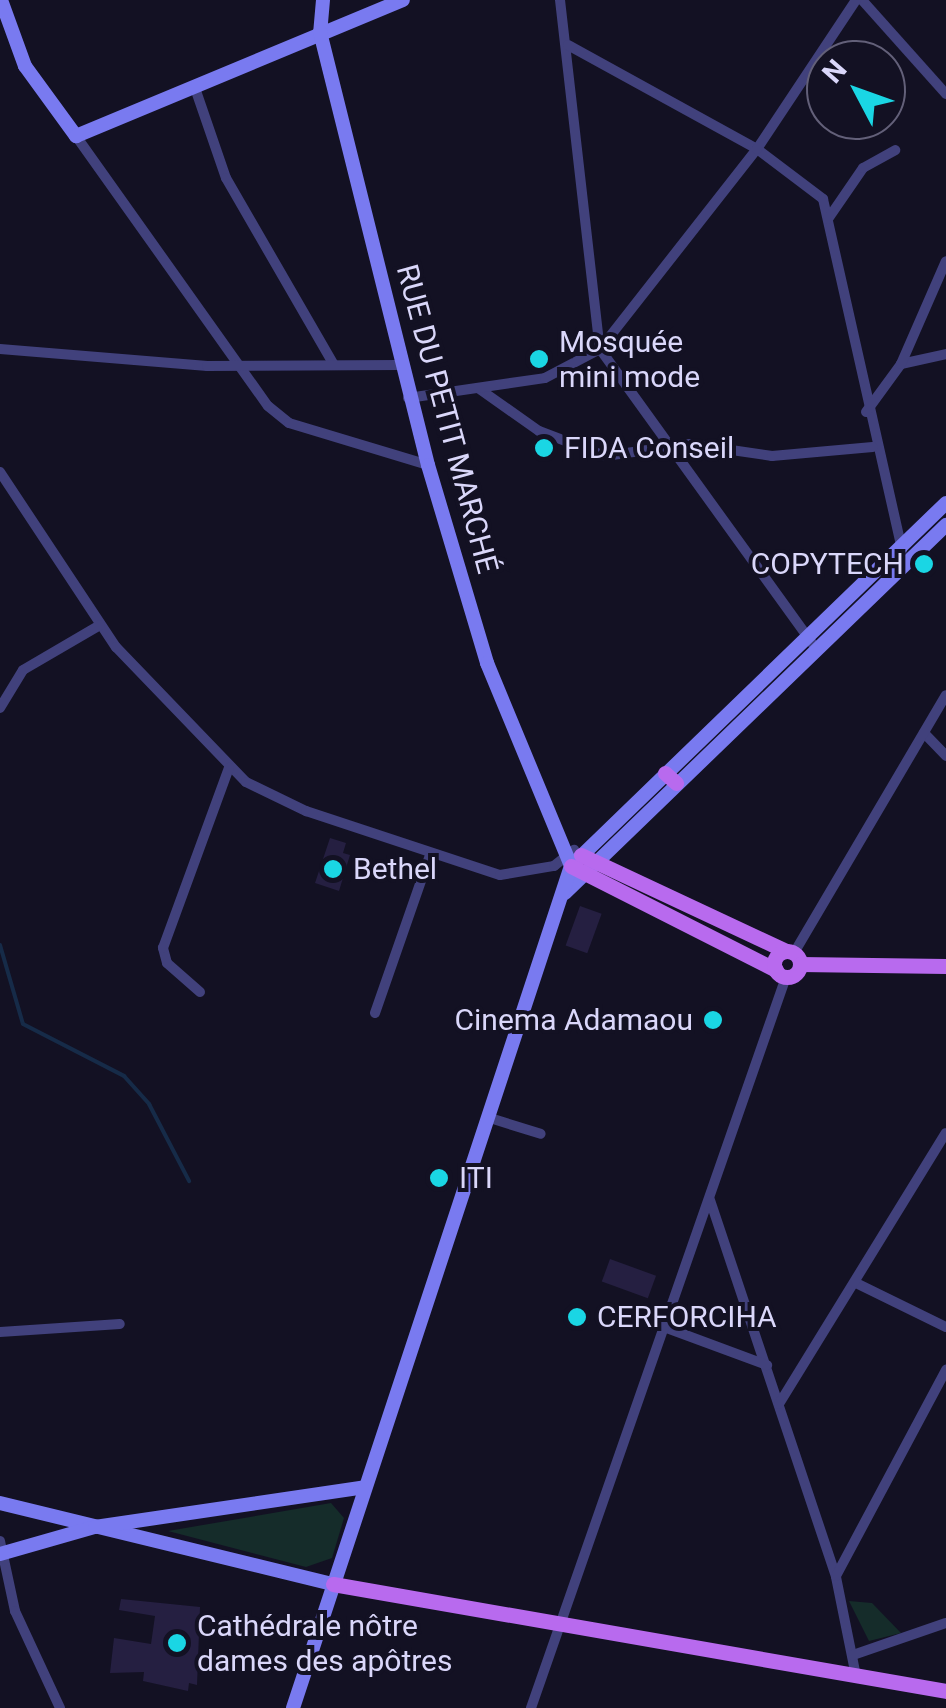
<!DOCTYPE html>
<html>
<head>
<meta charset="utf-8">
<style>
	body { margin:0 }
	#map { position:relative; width:946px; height:1708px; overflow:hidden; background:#131123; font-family:Roboto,sans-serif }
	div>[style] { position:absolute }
	.green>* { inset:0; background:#152c2a }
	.stream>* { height:4px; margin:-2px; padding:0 2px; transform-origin:2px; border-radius:2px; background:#162b48 }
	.building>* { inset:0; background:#251f41; transform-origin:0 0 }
	.street>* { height:10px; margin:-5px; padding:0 5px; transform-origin:5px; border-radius:5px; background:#41417c }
	.secondary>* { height:14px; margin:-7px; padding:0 7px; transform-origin:7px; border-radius:7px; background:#797af0 }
	.primary>* { height:15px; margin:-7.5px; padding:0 7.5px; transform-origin:7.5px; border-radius:7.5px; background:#b86aee }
	.primary>.ring { margin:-7.5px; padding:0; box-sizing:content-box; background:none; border:15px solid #b86aee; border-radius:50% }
	.dots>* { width:28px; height:28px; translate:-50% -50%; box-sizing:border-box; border:5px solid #131123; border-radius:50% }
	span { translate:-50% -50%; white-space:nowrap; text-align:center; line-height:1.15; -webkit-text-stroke:8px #131123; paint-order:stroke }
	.poi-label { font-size:30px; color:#dad7fa }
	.left { translate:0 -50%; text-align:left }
	.right { translate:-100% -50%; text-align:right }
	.street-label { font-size:30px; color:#dad7fa }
	.north { position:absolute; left:806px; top:40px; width:100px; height:100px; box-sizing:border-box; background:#131123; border:2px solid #636079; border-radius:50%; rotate:311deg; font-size:28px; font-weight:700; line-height:40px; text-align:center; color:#dad7fa }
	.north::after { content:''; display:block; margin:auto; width:35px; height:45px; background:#1ad6e4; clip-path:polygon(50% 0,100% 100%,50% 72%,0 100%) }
</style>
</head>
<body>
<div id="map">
	<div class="green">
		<div style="clip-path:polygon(331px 1503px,344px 1518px,332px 1558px,306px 1567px,168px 1531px)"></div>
		<div style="clip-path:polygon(849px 1601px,872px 1603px,901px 1633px,869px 1641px)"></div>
	</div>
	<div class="stream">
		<div style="left:0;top:945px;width:82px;rotate:73.8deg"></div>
		<div style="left:23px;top:1024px;width:114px;rotate:27.2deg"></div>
		<div style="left:124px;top:1076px;width:38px;rotate:48deg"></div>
		<div style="left:149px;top:1104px;width:87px;rotate:62.5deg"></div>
	</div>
	<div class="building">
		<div style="clip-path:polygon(330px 838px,346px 843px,343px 853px,350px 855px,339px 891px,315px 883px)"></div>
		<div style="left:580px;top:906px;width:23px;height:42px;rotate:20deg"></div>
		<div style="left:610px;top:1259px;width:49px;height:24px;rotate:20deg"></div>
		<div style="clip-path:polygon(121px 1599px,200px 1607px,197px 1685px,189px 1683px,188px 1691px,143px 1681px,144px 1672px,110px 1673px,114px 1638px,151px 1644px,155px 1616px,119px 1610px)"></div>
	</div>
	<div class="street">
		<div style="left:560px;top:0;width:351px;rotate:83.5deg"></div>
		<div style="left:600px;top:349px;width:370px;rotate:54.2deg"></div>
		<div style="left:862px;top:0;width:126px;rotate:48.2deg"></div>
		<div style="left:568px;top:45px;width:216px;rotate:28.8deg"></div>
		<div style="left:757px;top:149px;width:83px;rotate:37.1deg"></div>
		<div style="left:823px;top:199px;width:360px;rotate:77.3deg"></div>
		<div style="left:195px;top:88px;width:95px;rotate:71deg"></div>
		<div style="left:226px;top:178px;width:214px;rotate:60deg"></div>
		<div style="left:76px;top:136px;width:331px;rotate:54.6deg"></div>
		<div style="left:268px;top:406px;width:27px;rotate:39deg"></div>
		<div style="left:289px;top:423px;width:145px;rotate:16.8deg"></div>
		<div style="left:828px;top:219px;width:62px;rotate:-55.5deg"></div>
		<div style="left:863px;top:168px;width:37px;rotate:-29deg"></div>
		<div style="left:0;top:349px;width:208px;rotate:4.7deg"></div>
		<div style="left:207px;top:366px;width:192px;rotate:-0.3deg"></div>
		<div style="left:901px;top:364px;width:46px;rotate:-12.5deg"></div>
		<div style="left:478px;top:388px;width:75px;rotate:35.2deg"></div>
		<div style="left:539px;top:431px;width:71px;rotate:20.7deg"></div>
		<div style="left:605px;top:456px;width:86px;rotate:-8deg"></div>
		<div style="left:690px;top:444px;width:83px;rotate:8.3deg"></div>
		<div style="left:772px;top:456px;width:101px;rotate:-5.1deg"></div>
		<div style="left:408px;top:398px;width:138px;rotate:-8.3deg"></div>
		<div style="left:545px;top:378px;width:62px;rotate:-27.8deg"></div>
		<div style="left:600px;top:349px;width:254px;rotate:-51.9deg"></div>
		<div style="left:757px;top:149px;width:179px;rotate:-56.4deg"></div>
		<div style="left:866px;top:412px;width:59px;rotate:-53.9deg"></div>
		<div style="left:901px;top:364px;width:112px;rotate:-66.4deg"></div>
		<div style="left:0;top:472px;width:210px;rotate:56.5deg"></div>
		<div style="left:116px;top:647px;width:187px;rotate:46.1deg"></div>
		<div style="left:246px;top:782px;width:67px;rotate:25.8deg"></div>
		<div style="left:306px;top:811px;width:204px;rotate:18.3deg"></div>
		<div style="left:500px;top:875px;width:55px;rotate:-9.5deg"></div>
		<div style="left:554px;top:866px;width:26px;rotate:-39deg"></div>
		<div style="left:0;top:708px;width:44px;rotate:-58.8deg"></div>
		<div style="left:23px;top:670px;width:89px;rotate:-30.3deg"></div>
		<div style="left:924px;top:733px;width:32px;rotate:46deg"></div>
		<div style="left:794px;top:953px;width:299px;rotate:-59.5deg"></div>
		<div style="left:200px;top:992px;width:44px;rotate:-138.7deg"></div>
		<div style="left:167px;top:963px;width:16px;rotate:-105deg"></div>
		<div style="left:163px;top:948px;width:192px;rotate:-69.9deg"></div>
		<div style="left:375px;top:1013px;width:167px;rotate:-70.8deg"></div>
		<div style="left:490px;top:1118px;width:53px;rotate:17.4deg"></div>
		<div style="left:710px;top:1200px;width:397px;rotate:71.5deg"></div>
		<div style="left:836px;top:1577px;width:101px;rotate:78.6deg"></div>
		<div style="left:856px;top:1283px;width:100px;rotate:26.1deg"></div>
		<div style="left:664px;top:1327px;width:110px;rotate:20.3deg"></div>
		<div style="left:0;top:1332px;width:120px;rotate:-3.8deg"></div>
		<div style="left:779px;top:1404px;width:318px;rotate:-58.4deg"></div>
		<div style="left:0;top:1541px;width:72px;rotate:77.9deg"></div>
		<div style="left:15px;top:1611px;width:107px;rotate:65.1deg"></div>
		<div style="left:836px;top:1576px;width:234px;rotate:-61.9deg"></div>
		<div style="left:853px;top:1655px;width:98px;rotate:-19deg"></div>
		<div style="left:531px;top:1708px;width:774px;rotate:-70.77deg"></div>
	</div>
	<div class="secondary">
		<div style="left:1px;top:0;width:70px;rotate:70deg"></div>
		<div style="left:25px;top:66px;width:87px;rotate:53.9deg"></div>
		<div style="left:76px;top:136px;width:354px;rotate:-22.6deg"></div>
		<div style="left:323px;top:0;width:32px;rotate:95deg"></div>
		<div style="left:320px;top:32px;width:446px;rotate:76deg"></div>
		<div style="left:428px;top:465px;width:207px;rotate:73.4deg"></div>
		<div style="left:487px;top:663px;width:220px;rotate:67.5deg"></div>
		<div style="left:565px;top:893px;width:530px;rotate:-44.01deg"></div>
		<div style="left:0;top:1503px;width:343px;rotate:13.7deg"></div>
		<div style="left:0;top:1554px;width:99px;rotate:-15.9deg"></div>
		<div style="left:95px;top:1527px;width:273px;rotate:-8.4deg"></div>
		<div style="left:293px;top:1708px;width:887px;rotate:-71.73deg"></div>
		<div style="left:571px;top:866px;width:522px;rotate:-44.07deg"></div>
	</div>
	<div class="primary">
		<div style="left:665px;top:773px;width:15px;rotate:42deg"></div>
		<div style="left:581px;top:855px;width:226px;rotate:25.1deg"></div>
		<div style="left:571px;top:866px;width:230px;rotate:26.9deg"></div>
		<div class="ring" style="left:774px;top:951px;width:11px;height:11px"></div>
		<div style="left:800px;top:964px;width:146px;rotate:0.8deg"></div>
		<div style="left:333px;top:1584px;width:622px;rotate:9.9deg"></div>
	</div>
	<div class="dots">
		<div style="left:539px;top:359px;background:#1ad6e4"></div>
		<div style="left:544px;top:448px;background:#1ad6e4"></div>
		<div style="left:924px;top:564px;background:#1ad6e4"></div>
		<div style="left:333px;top:869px;background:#1ad6e4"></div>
		<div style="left:713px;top:1020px;background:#1ad6e4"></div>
		<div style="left:439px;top:1178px;background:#1ad6e4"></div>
		<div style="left:577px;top:1317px;background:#1ad6e4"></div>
		<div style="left:177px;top:1643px;background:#1ad6e4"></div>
	</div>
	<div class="poi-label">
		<span class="left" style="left:559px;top:359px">Mosquée<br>mini mode</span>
		<span class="left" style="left:564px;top:448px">FIDA Conseil</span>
		<span class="right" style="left:904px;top:564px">COPYTECH</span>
		<span class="left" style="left:353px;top:869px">Bethel</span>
		<span class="right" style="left:693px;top:1020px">Cinema Adamaou</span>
		<span class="left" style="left:459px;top:1178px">ITI</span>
		<span class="left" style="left:597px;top:1317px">CERFORCIHA</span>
		<span class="left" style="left:197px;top:1643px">Cathédrale nôtre<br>dames des apôtres</span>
	</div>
	<div class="street-label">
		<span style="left:447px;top:419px;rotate:75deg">RUE DU PETIT MARCHÉ</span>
	</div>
	<div class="north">N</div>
</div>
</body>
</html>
